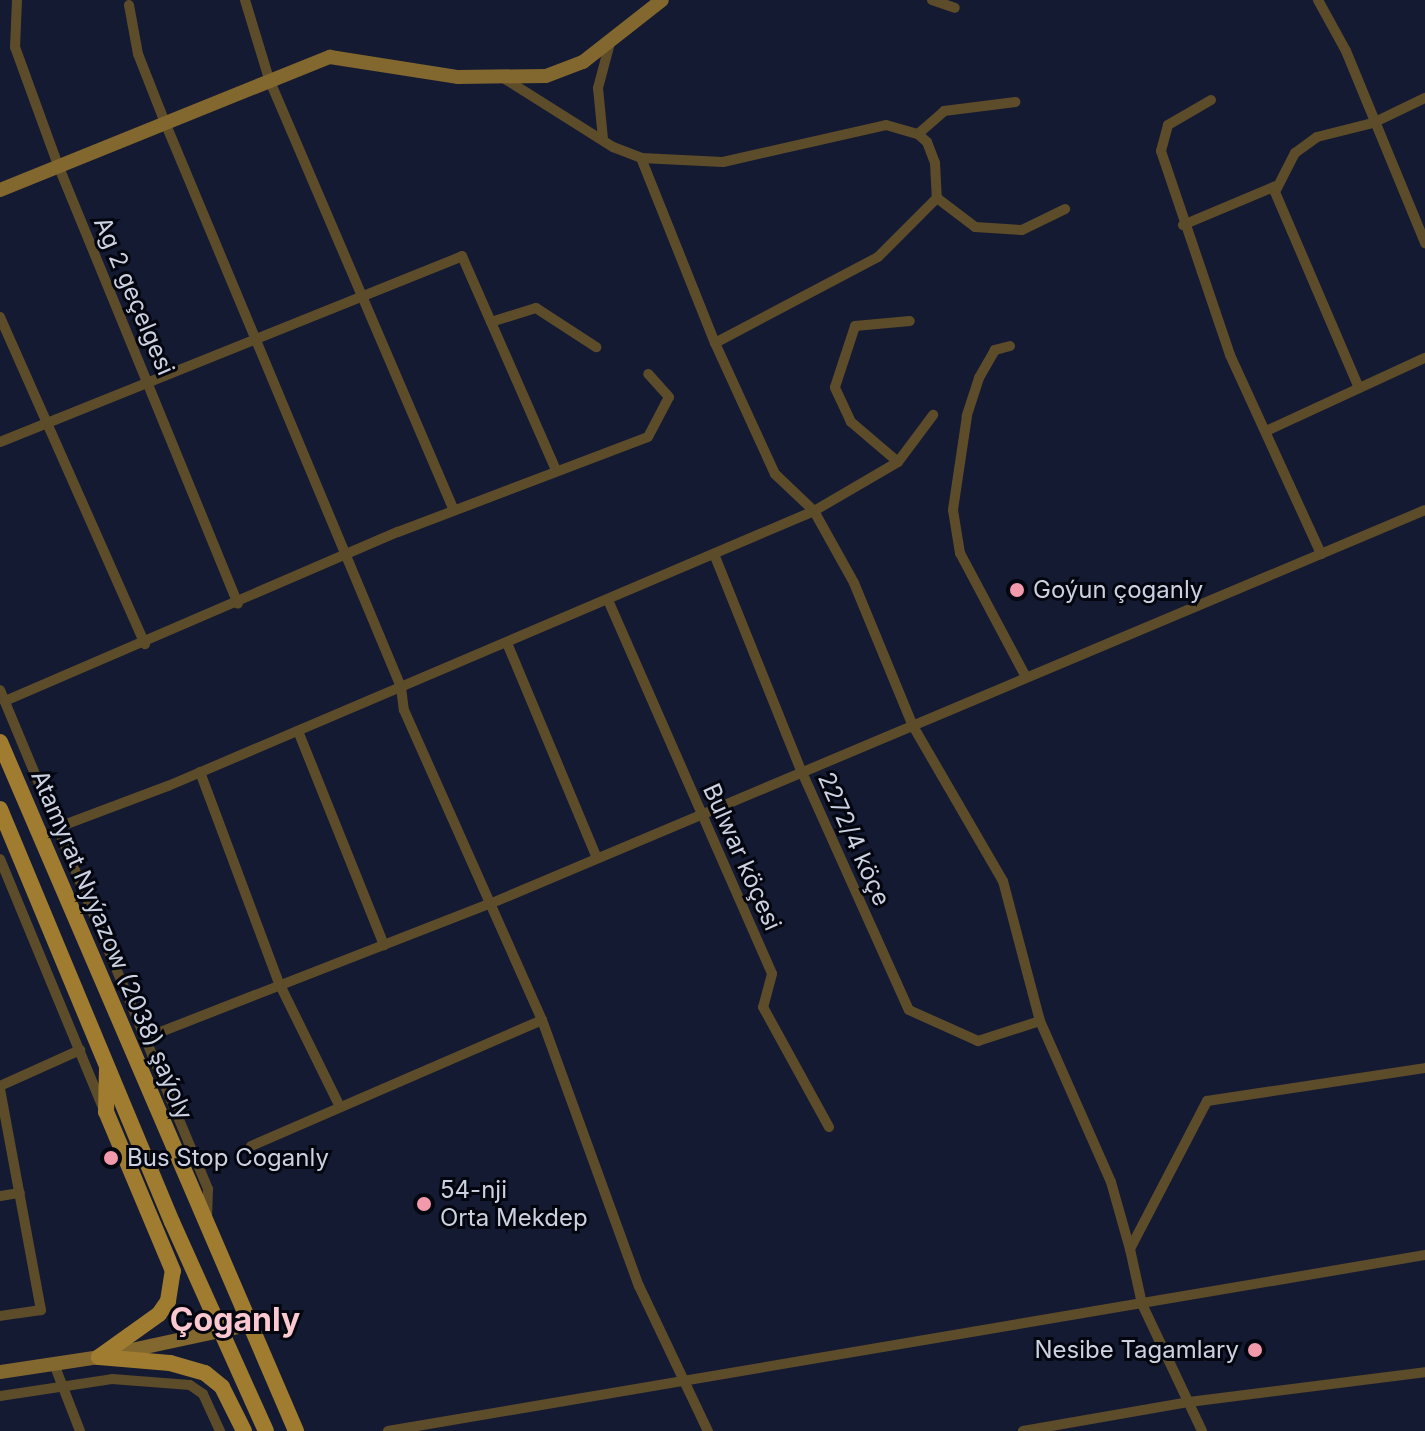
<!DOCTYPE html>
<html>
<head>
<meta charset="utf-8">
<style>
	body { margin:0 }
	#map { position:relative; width:1425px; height:1431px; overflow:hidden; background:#141a31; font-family:Inter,sans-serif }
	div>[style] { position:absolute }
	.street>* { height:10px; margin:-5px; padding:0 5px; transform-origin:5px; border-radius:5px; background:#5d4c2a }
	.secondary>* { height:14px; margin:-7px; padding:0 7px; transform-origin:7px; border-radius:7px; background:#82672e }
	.primary>* { height:16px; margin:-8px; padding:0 8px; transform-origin:8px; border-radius:8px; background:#9f7c2f }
	.dots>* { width:22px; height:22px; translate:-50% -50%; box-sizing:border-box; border:4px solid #04060f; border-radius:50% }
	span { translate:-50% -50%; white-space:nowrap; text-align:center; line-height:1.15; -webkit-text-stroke:6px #04060f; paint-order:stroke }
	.street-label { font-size:24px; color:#cbd1e0 }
	.poi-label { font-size:24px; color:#cbd1e0 }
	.left { translate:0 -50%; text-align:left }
	.right { translate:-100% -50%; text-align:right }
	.district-label { font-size:32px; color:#fbc8d1; font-weight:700 }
</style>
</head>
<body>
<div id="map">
	<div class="street">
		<div style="left:17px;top:0;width:47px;rotate:92.4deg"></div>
		<div style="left:15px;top:47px;width:126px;rotate:70deg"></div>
		<div style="left:58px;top:165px;width:474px;rotate:67.7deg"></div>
		<div style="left:245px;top:0;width:83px;rotate:73.1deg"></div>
		<div style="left:269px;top:79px;width:469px;rotate:66.8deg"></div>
		<div style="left:932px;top:0;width:24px;rotate:19deg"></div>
		<div style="left:1318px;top:0;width:58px;rotate:61.2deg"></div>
		<div style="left:1346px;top:51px;width:208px;rotate:67.6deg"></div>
		<div style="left:129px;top:5px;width:50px;rotate:79.6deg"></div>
		<div style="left:138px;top:54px;width:71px;rotate:68.5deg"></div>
		<div style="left:164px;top:120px;width:615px;rotate:67.32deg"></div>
		<div style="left:401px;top:687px;width:23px;rotate:83deg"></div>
		<div style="left:404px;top:710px;width:339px;rotate:66deg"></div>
		<div style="left:542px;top:1020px;width:283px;rotate:70deg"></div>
		<div style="left:639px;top:1286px;width:161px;rotate:64.6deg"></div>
		<div style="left:505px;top:79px;width:128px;rotate:32.2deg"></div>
		<div style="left:613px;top:147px;width:30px;rotate:21deg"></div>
		<div style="left:641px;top:158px;width:82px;rotate:2.8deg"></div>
		<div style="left:723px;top:162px;width:167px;rotate:-12.8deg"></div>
		<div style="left:886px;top:125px;width:33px;rotate:16deg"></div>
		<div style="left:918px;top:134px;width:12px;rotate:42deg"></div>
		<div style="left:927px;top:142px;width:22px;rotate:69deg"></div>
		<div style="left:935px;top:163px;width:35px;rotate:87deg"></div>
		<div style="left:937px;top:198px;width:48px;rotate:37.3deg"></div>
		<div style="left:975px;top:227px;width:47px;rotate:3.7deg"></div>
		<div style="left:1022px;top:230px;width:48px;rotate:-26deg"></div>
		<div style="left:1211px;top:100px;width:50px;rotate:149.8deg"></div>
		<div style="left:1168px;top:125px;width:27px;rotate:105deg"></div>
		<div style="left:1161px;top:151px;width:215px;rotate:71.3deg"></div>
		<div style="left:1230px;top:355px;width:219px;rotate:65.4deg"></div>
		<div style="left:918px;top:134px;width:35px;rotate:-41deg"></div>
		<div style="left:944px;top:111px;width:72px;rotate:-7.2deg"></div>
		<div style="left:603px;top:139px;width:51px;rotate:-95.6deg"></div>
		<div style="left:598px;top:88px;width:47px;rotate:-75.1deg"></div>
		<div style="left:641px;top:158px;width:199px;rotate:68.2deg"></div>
		<div style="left:715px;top:343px;width:144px;rotate:65.4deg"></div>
		<div style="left:775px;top:474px;width:54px;rotate:43.5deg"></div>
		<div style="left:814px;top:511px;width:82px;rotate:60.9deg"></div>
		<div style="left:854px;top:583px;width:155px;rotate:67.6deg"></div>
		<div style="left:913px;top:726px;width:179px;rotate:59.9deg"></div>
		<div style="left:1003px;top:881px;width:145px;rotate:75.2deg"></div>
		<div style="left:1040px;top:1021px;width:176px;rotate:66.2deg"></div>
		<div style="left:1111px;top:1182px;width:70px;rotate:74.2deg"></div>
		<div style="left:1183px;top:225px;width:101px;rotate:-22.8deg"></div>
		<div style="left:0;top:317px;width:358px;rotate:66.1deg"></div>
		<div style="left:491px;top:322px;width:47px;rotate:-17.3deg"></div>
		<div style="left:536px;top:308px;width:72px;rotate:33deg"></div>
		<div style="left:715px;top:343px;width:184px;rotate:-27.8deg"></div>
		<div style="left:878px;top:257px;width:83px;rotate:-45deg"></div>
		<div style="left:1010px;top:346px;width:16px;rotate:165deg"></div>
		<div style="left:995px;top:350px;width:32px;rotate:120deg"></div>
		<div style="left:979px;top:378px;width:40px;rotate:108deg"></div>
		<div style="left:967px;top:416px;width:95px;rotate:98.5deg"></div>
		<div style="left:953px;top:510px;width:44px;rotate:80.8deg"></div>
		<div style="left:960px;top:553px;width:140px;rotate:62deg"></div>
		<div style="left:1359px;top:388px;width:213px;rotate:-113.2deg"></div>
		<div style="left:1275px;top:192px;width:44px;rotate:-62.9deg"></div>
		<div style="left:1295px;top:153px;width:27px;rotate:-36deg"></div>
		<div style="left:1317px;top:137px;width:58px;rotate:-14deg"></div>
		<div style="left:1373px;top:123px;width:58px;rotate:-25.7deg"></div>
		<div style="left:1266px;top:431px;width:175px;rotate:-24.7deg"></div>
		<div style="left:0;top:442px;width:498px;rotate:-21.9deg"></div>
		<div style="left:462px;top:256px;width:234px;rotate:66.3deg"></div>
		<div style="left:898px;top:462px;width:62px;rotate:-139.6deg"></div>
		<div style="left:851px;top:422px;width:38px;rotate:-115deg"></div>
		<div style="left:835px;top:387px;width:64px;rotate:-71.8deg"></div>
		<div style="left:855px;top:326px;width:55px;rotate:-5.2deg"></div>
		<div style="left:714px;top:554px;width:233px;rotate:68.1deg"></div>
		<div style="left:801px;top:770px;width:263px;rotate:65.8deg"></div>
		<div style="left:909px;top:1010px;width:76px;rotate:24.2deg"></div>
		<div style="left:978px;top:1041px;width:65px;rotate:-17.9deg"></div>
		<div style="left:608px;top:600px;width:408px;rotate:66.3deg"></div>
		<div style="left:772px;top:974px;width:34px;rotate:105deg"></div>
		<div style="left:763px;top:1007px;width:137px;rotate:61.2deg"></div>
		<div style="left:507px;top:643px;width:231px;rotate:67.3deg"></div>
		<div style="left:0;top:690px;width:541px;rotate:67.37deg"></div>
		<div style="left:208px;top:1189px;width:32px;rotate:92deg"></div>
		<div style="left:5px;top:701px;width:428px;rotate:-23.3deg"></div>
		<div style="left:398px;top:532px;width:267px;rotate:-20.8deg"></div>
		<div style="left:648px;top:437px;width:45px;rotate:-62.3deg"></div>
		<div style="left:669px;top:397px;width:31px;rotate:-132deg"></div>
		<div style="left:298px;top:731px;width:231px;rotate:68.1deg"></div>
		<div style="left:200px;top:772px;width:225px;rotate:69.5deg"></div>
		<div style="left:279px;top:983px;width:138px;rotate:63.8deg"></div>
		<div style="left:56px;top:828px;width:120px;rotate:-20.6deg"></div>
		<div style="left:168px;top:786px;width:702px;rotate:-23.06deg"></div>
		<div style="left:814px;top:511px;width:97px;rotate:-30.3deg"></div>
		<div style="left:898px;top:462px;width:59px;rotate:-53.3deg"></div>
		<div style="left:0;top:859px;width:266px;rotate:67.5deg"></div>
		<div style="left:145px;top:1038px;width:372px;rotate:-21.3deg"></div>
		<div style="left:492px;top:903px;width:1012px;rotate:-22.84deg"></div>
		<div style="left:0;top:1086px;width:88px;rotate:-24.2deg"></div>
		<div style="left:0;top:1089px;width:225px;rotate:79.5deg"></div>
		<div style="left:41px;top:1310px;width:41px;rotate:171.7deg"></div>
		<div style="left:251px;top:1146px;width:317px;rotate:-23.4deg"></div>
		<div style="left:0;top:1196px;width:20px;rotate:-9deg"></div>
		<div style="left:54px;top:1364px;width:72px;rotate:68.8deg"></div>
		<div style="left:0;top:1396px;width:113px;rotate:-8.6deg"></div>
		<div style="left:112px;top:1379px;width:78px;rotate:4.4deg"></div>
		<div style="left:190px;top:1385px;width:16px;rotate:35deg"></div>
		<div style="left:203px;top:1394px;width:41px;rotate:65.3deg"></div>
		<div style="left:388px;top:1431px;width:1052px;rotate:-9.63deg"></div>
		<div style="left:1023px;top:1431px;width:169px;rotate:-9.9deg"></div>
		<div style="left:1189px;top:1402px;width:238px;rotate:-7.2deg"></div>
		<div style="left:1202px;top:1431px;width:140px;rotate:-115.3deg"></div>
		<div style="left:1142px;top:1304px;width:56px;rotate:-102.3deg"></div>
		<div style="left:1130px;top:1249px;width:167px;rotate:-62.5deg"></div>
		<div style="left:1207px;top:1101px;width:220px;rotate:-8.6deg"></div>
	</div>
	<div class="secondary">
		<div style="left:0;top:190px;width:356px;rotate:-22deg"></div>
		<div style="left:330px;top:57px;width:130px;rotate:8.9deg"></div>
		<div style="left:458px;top:77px;width:88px;rotate:-0.7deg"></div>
		<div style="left:546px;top:76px;width:40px;rotate:-21deg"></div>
		<div style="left:583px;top:62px;width:100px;rotate:-38.1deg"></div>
		<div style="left:0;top:1372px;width:100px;rotate:-8.6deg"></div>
		<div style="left:99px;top:1357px;width:156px;rotate:-12.2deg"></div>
	</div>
	<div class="primary">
		<div style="left:0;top:742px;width:750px;rotate:66.75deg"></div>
		<div style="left:0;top:809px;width:447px;rotate:67.4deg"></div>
		<div style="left:172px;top:1222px;width:229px;rotate:65.8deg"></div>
		<div style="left:99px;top:1357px;width:74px;rotate:-35.6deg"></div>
		<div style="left:159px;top:1314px;width:16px;rotate:-55deg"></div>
		<div style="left:168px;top:1301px;width:30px;rotate:-81deg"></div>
		<div style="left:173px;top:1271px;width:173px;rotate:-112.8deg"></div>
		<div style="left:106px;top:1112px;width:43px;rotate:-88.7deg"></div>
		<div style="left:99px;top:1357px;width:71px;rotate:4.8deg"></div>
		<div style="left:170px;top:1363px;width:36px;rotate:16deg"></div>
		<div style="left:205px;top:1373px;width:22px;rotate:39deg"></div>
		<div style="left:222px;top:1387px;width:49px;rotate:63.4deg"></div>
	</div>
	<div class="dots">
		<div style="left:1017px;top:590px;background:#f29aac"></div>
		<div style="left:111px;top:1158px;background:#f29aac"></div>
		<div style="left:424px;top:1204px;background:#f29aac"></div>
		<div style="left:1255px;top:1350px;background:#f29aac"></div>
	</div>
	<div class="street-label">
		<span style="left:134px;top:296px;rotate:67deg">Ag 2 geçelgesi</span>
		<span style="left:854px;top:839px;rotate:66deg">2272/4 köçe</span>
		<span style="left:742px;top:857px;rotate:66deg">Bulwar köçesi</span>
		<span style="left:112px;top:945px;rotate:67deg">Atamyrat Nyýazow (2038) şaýoly</span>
	</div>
	<div class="poi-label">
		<span class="left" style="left:1033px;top:590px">Goýun çoganly</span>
		<span class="left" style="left:127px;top:1158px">Bus Stop Coganly</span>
		<span class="left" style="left:440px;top:1204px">54-nji<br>Orta Mekdep</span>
		<span class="right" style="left:1239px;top:1350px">Nesibe Tagamlary</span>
	</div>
	<div class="district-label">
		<span style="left:235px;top:1320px">Çoganly</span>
	</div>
</div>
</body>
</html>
